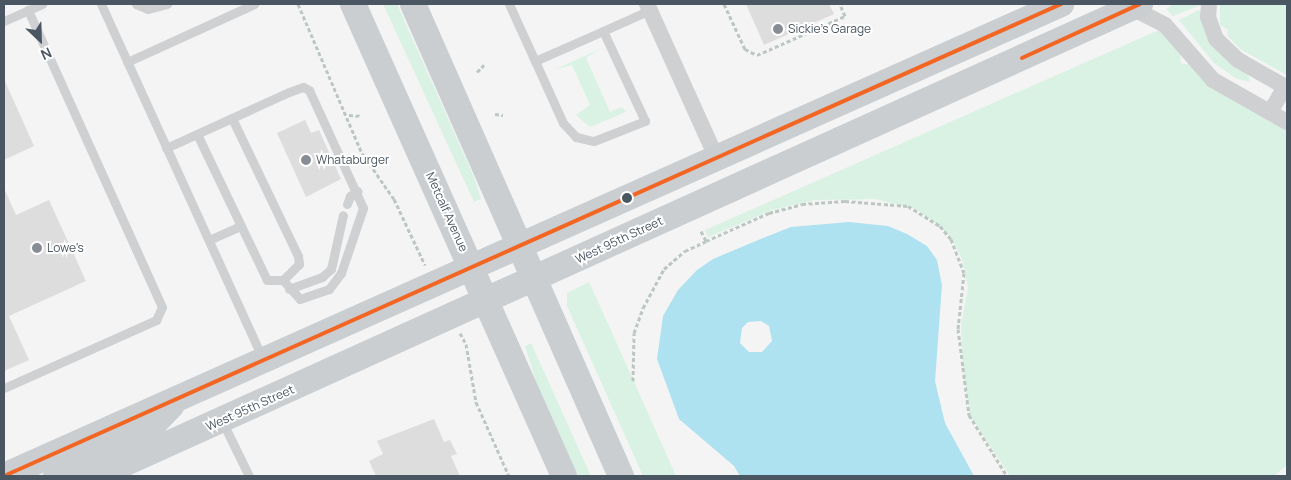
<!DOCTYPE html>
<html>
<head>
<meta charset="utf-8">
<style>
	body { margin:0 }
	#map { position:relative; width:1291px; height:480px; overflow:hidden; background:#f4f4f4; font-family:Manrope,sans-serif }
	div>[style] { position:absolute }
	.green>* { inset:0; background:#d9f2e3 }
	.water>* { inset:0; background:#aee2f0 }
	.building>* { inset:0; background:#ddddde }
	.path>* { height:3px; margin-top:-1.5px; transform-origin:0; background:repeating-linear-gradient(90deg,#bcc7c4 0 4px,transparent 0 6.5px) }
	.service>* { height:9px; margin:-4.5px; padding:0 4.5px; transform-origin:4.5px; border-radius:4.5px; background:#ced0d2 }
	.minor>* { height:16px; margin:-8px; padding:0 8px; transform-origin:8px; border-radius:8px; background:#ced0d2 }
	.primary>* { height:26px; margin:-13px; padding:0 13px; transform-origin:13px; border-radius:13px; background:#caced1 }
	.bus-1>* { height:4px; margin:-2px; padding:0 2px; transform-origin:2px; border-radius:2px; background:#f26522 }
	.dots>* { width:14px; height:14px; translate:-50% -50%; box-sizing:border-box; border:2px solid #fff; border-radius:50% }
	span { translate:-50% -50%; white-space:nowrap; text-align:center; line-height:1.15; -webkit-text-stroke:4px #fff; paint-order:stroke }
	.poi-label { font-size:12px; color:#4a5661 }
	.left { translate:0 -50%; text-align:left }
	.street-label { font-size:12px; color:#4a5661 }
	.frame { position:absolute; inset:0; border:5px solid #4a5661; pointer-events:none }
	.north { position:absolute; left:15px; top:15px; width:50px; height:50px; -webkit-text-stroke:4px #fff; paint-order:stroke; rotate:156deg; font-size:14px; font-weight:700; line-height:20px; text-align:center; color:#4a5661 }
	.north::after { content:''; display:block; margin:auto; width:18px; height:22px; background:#4a5661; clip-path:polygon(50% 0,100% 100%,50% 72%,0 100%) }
</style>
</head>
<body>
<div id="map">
	<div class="green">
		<div style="clip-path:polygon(383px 4px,397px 4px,474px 177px,481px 199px,474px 202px)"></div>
		<div style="clip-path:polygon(1174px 4px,1203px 4px,1173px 16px,1166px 9px)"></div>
		<div style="clip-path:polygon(1220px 4px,1287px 4px,1287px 75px,1240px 49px,1227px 35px,1228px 30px,1220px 25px)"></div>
		<div style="clip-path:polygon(1199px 10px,1249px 77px,1250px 82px,1237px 79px,1214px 63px,1179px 20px)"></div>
		<div style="clip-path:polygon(1159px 30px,1180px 53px,1181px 64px,1188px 64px,1220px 93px,1287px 131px,1287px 465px,1274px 476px,1010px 476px,970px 415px,963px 372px,961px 325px,968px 288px,962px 259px,951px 236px,916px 209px,875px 199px,815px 200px,772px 210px,708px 237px,705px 230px)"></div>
		<div style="clip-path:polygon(600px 49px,586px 58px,610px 112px,622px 107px,626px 112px,590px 127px,576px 115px,590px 105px,572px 65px,556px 69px)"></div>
		<div style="clip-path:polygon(589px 282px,609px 326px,676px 476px,643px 476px,567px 306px,567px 293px)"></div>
		<div style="clip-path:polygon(531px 343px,591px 476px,578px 476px,537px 385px,525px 346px)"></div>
	</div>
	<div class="water">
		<div style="clip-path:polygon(evenodd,849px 222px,888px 226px,907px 234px,927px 246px,937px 260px,942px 285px,935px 381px,945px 423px,974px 476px,740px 476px,734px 466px,679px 419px,657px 359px,663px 316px,678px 290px,697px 270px,713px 259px,763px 238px,791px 227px,849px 222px,761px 321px,769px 326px,772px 341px,762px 352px,749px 352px,740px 343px,742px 328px,748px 322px,761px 321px)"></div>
	</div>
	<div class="building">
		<div style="clip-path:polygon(746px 4px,829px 4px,834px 14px,764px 45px)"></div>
		<div style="clip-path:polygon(4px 79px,34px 146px,4px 160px)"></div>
		<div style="clip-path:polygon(305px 120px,311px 133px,319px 130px,341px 179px,306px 197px,277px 133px)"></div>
		<div style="clip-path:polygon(4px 188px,16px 215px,49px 200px,86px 281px,9px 316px,29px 360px,4px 371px)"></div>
		<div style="clip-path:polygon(434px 419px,444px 442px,450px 440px,457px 454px,451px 456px,460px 476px,376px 476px,369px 461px,383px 454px,377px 441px)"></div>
	</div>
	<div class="path">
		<div style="left:298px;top:4px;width:162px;rotate:66.8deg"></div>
		<div style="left:362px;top:153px;width:56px;rotate:55.2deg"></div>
		<div style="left:394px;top:199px;width:73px;rotate:64.8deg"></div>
		<div style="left:724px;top:4px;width:50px;rotate:65deg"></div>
		<div style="left:745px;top:49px;width:13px;rotate:27deg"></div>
		<div style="left:757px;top:55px;width:96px;rotate:-23.9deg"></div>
		<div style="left:845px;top:16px;width:13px;rotate:-113deg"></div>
		<div style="left:477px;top:72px;width:10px;rotate:-45deg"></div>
		<div style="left:495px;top:114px;width:8px;rotate:7deg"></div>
		<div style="left:349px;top:115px;width:13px;rotate:4deg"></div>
		<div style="left:373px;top:169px;width:12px;rotate:-55deg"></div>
		<div style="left:701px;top:231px;width:11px;rotate:63deg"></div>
		<div style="left:706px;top:241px;width:69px;rotate:-24deg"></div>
		<div style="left:769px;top:213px;width:34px;rotate:-15deg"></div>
		<div style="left:802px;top:204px;width:43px;rotate:-4deg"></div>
		<div style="left:845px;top:201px;width:63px;rotate:4.5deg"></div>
		<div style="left:908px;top:206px;width:38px;rotate:32deg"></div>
		<div style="left:940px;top:226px;width:17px;rotate:50deg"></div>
		<div style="left:951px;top:239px;width:36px;rotate:69deg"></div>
		<div style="left:964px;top:273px;width:56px;rotate:96.1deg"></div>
		<div style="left:958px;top:329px;width:87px;rotate:82.7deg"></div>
		<div style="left:969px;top:415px;width:72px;rotate:58.1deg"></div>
		<div style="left:460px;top:333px;width:13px;rotate:61deg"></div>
		<div style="left:466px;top:344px;width:59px;rotate:80.2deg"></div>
		<div style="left:476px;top:402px;width:81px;rotate:66deg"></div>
		<div style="left:633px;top:381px;width:48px;rotate:-88.8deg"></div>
		<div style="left:634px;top:333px;width:27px;rotate:-70deg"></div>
		<div style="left:643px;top:308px;width:44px;rotate:-61.7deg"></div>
		<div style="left:664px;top:269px;width:28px;rotate:-41deg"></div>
		<div style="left:685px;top:251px;width:23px;rotate:-25deg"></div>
	</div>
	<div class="service">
		<div style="left:101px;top:4px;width:390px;rotate:65.5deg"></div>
		<div style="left:136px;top:4px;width:13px;rotate:23deg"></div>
		<div style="left:148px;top:9px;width:20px;rotate:-15deg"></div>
		<div style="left:509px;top:4px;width:63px;rotate:65.5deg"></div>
		<div style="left:4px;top:21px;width:42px;rotate:-24.1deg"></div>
		<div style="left:603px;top:31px;width:74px;rotate:156.2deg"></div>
		<div style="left:535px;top:61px;width:68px;rotate:65.7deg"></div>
		<div style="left:563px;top:123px;width:19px;rotate:47deg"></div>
		<div style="left:576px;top:137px;width:18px;rotate:13deg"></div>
		<div style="left:594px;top:141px;width:55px;rotate:-21.4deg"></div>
		<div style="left:645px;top:121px;width:99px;rotate:-115deg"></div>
		<div style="left:603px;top:31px;width:51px;rotate:-24.1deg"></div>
		<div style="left:127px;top:62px;width:140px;rotate:-24.5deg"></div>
		<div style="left:197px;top:134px;width:162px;rotate:64.4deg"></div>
		<div style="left:267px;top:280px;width:16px"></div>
		<div style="left:283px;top:280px;width:23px;rotate:-45deg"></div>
		<div style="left:299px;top:264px;width:8px;rotate:-97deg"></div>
		<div style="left:298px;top:256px;width:153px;rotate:-115.6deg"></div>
		<div style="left:166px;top:148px;width:135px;rotate:-24.5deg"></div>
		<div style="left:289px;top:92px;width:15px;rotate:-20deg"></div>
		<div style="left:303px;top:87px;width:7px;rotate:27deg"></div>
		<div style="left:309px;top:90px;width:130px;rotate:65.4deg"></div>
		<div style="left:363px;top:208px;width:69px;rotate:108.7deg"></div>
		<div style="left:341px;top:273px;width:20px;rotate:127deg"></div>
		<div style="left:329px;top:289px;width:31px;rotate:161deg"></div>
		<div style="left:300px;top:299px;width:25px;rotate:-132deg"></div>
		<div style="left:347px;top:204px;width:9px;rotate:-69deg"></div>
		<div style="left:350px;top:196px;width:9px;rotate:-32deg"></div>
		<div style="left:209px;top:240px;width:34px;rotate:-24deg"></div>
		<div style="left:289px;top:289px;width:35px;rotate:-20deg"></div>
		<div style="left:322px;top:277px;width:12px;rotate:-42deg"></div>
		<div style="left:331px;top:269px;width:55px;rotate:-77.5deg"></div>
		<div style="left:4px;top:388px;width:167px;rotate:-24.1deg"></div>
		<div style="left:156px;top:320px;width:14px;rotate:-65deg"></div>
		<div style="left:162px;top:307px;width:326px;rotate:-114.3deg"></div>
		<div style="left:222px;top:421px;width:61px;rotate:63.9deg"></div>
	</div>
	<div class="minor">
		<div style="left:647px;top:4px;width:170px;rotate:65.7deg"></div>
		<div style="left:1209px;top:4px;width:13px;rotate:94deg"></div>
		<div style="left:1208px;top:17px;width:23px;rotate:70deg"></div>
		<div style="left:1216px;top:39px;width:30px;rotate:44deg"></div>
		<div style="left:1238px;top:60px;width:56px;rotate:29.7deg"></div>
		<div style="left:1132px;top:8px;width:37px;rotate:27deg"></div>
		<div style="left:1165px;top:25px;width:73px;rotate:48.9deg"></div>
		<div style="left:1213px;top:80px;width:85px;rotate:29.6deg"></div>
		<div style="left:1270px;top:112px;width:29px;rotate:-59deg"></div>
	</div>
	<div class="primary">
		<div style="left:353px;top:4px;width:517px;rotate:65.91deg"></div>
		<div style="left:413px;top:4px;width:516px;rotate:66.22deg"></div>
		<div style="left:4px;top:476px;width:1158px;rotate:-24.06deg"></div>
		<div style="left:56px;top:476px;width:102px;rotate:-26.3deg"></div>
		<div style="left:147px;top:431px;width:35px;rotate:-46deg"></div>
		<div style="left:97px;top:476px;width:1145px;rotate:-24.35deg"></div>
	</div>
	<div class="bus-1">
		<div style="left:1022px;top:58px;width:130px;rotate:-24.6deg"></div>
		<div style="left:4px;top:476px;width:1158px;rotate:-24.06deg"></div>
	</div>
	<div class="dots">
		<div style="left:778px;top:29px;background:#868d94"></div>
		<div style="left:306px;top:160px;background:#868d94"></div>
		<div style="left:627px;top:198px;background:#4a5661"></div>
		<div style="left:37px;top:248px;background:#868d94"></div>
	</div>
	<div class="poi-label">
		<span class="left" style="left:788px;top:29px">Sickie's Garage</span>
		<span class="left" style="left:316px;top:160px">Whataburger</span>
		<span class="left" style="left:47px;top:248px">Lowe's</span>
	</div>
	<div class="street-label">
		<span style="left:447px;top:212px;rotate:66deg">Metcalf Avenue</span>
		<span style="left:619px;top:240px;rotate:-25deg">West 95th Street</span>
		<span style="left:250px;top:408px;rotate:-24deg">West 95th Street</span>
	</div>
	<div class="frame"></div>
	<div class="north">N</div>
</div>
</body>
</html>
